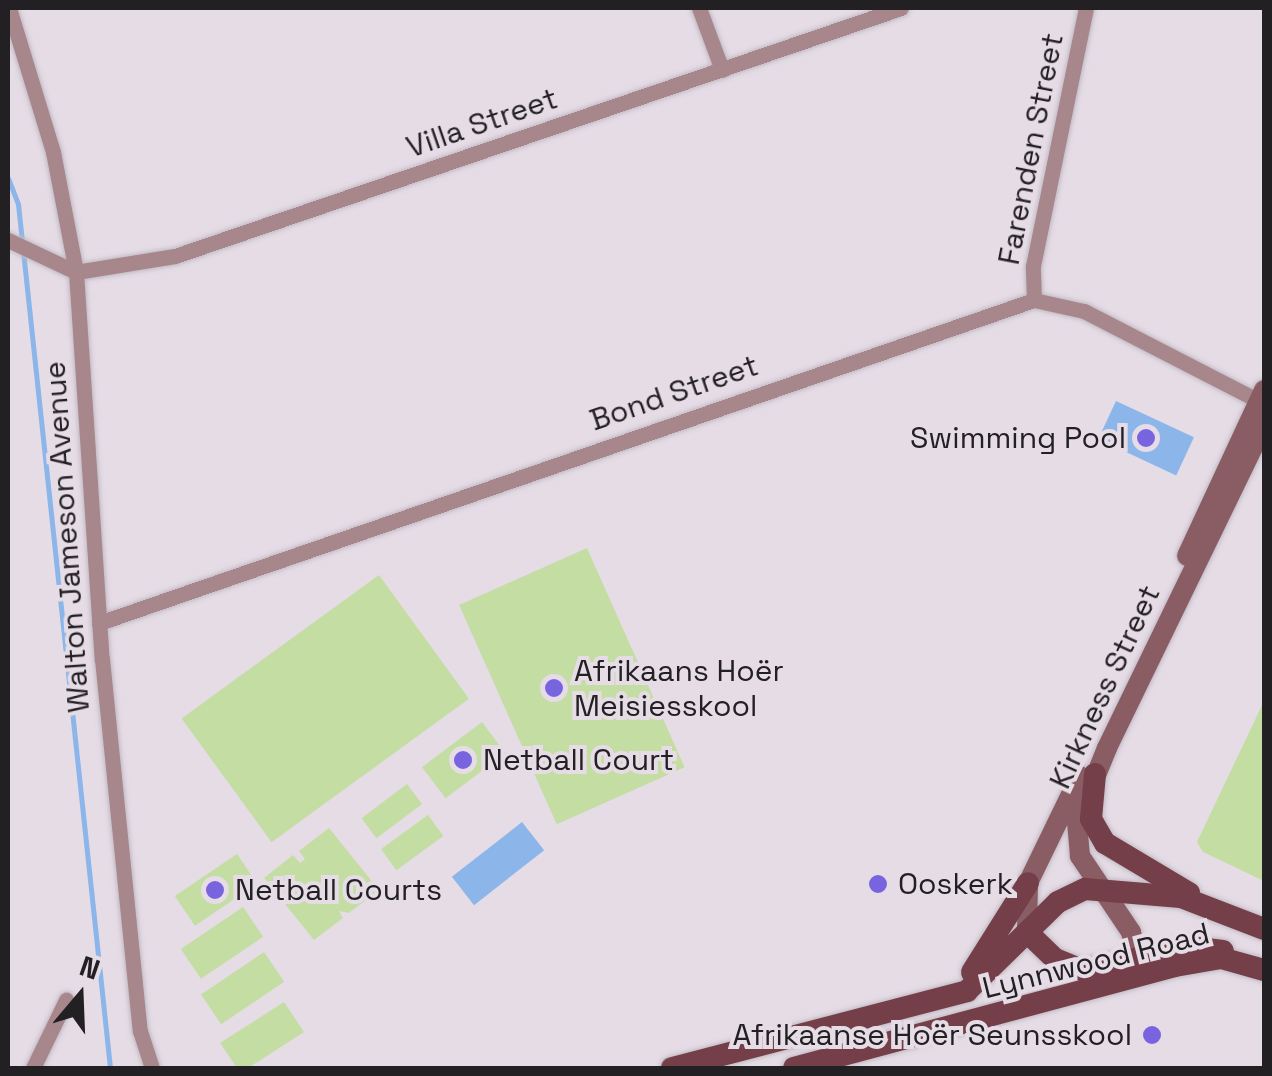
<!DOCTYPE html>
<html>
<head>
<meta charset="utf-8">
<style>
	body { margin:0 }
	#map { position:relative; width:1272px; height:1076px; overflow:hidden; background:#e5dce6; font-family:"Space Grotesk",sans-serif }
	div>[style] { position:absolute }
	.green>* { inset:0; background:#c4dda3; transform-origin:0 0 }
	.water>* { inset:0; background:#8cb6ea; transform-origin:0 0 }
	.stream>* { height:5px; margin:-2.5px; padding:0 2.5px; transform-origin:2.5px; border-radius:2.5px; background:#8cb6ea }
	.roads { filter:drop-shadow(0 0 2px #c2bac3) drop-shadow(0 0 2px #c2bac3) }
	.street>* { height:15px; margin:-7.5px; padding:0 7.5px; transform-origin:7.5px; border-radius:7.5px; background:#a7878c }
	.secondary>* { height:20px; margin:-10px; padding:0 10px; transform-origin:10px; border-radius:10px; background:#8a5d65 }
	.primary>* { height:22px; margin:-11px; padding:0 11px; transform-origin:11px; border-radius:11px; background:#743f49 }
	.dots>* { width:28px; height:28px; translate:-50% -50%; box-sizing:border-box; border:5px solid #e5dce6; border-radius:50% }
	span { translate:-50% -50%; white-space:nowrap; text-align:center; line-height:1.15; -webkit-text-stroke:8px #e5dce6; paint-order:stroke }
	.street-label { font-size:30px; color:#232023 }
	.poi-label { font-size:30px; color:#232023 }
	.right { translate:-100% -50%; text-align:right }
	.left { translate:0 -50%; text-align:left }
	.frame { position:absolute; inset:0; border:10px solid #232023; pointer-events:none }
	.north { position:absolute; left:30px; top:946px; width:100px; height:100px; -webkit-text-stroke:8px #e5dce6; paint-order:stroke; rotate:19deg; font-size:28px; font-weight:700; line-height:40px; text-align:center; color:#232023 }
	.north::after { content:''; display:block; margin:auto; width:35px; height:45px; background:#232023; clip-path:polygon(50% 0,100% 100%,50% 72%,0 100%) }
</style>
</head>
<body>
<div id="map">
	<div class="green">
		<div style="left:587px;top:548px;width:240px;height:140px;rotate:66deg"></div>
		<div style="left:379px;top:575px;width:153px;height:244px;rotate:54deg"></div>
		<div style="clip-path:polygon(1264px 701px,1264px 881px,1203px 852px,1197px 842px)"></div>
		<div style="left:482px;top:722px;width:39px;height:75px;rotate:53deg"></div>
		<div style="left:407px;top:784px;width:25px;height:57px;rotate:53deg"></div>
		<div style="left:428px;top:815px;width:26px;height:58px;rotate:54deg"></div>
		<div style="clip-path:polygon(329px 828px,379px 890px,349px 913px,339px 911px,343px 918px,314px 940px,264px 878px,293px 855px,300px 863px,305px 859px,299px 851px)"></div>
		<div style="left:237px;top:854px;width:36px;height:75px;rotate:56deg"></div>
		<div style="left:243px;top:907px;width:36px;height:75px;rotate:56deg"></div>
		<div style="left:264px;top:952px;width:36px;height:76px;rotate:56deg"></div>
		<div style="clip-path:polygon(284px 1002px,304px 1032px,248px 1068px,237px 1068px,220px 1043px)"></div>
	</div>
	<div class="water">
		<div style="left:1116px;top:401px;width:86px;height:42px;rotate:25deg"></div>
		<div style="left:522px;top:822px;width:36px;height:89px;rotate:52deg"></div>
	</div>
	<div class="stream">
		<div style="left:8px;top:178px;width:28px;rotate:69deg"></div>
		<div style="left:18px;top:204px;width:869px;rotate:83.92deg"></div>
	</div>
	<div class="roads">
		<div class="street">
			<div style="left:9px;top:8px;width:151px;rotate:73deg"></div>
			<div style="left:53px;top:152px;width:122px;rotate:79.1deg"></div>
			<div style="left:76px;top:272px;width:388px;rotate:86.2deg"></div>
			<div style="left:102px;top:659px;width:374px;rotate:84.2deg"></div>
			<div style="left:140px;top:1031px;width:39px;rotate:72deg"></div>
			<div style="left:699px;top:8px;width:66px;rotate:69.6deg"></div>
			<div style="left:8px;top:240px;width:75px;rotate:25.2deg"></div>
			<div style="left:76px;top:272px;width:100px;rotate:-9.2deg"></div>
			<div style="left:175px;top:256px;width:767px;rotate:-18.86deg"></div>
			<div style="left:1034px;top:300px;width:34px;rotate:-92deg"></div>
			<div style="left:1033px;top:266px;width:263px;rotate:-78.4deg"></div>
			<div style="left:99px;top:623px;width:989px;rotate:-19.06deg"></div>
			<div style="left:1034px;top:300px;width:51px;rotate:12.4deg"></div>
			<div style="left:1084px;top:311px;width:197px;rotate:27.2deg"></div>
			<div style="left:1259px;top:401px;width:14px;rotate:69deg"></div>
			<div style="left:33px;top:1068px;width:76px;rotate:-64.1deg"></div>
		</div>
		<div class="secondary">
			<div style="left:1187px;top:556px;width:183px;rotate:-65.1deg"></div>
			<div style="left:1027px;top:932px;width:49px;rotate:-88.8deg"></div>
			<div style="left:1028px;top:883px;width:119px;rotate:-64.1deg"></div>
			<div style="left:1140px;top:972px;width:41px;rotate:-102.7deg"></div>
			<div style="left:1131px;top:932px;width:92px;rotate:-123.9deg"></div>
			<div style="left:1080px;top:856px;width:34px;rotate:-95deg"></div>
			<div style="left:1077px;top:822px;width:80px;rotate:-67.9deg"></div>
			<div style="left:1107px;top:748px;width:360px;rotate:-64.1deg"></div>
		</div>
		<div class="primary">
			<div style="left:1095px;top:774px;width:45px;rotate:95.1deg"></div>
			<div style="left:1091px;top:819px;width:28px;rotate:60deg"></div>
			<div style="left:1105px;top:843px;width:98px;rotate:30.8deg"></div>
			<div style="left:1027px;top:932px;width:39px;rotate:44deg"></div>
			<div style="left:1055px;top:959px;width:29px;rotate:22deg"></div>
			<div style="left:1082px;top:970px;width:110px;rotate:-12deg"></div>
			<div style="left:1190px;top:947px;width:33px;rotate:7deg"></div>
			<div style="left:972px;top:972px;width:105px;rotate:-57.8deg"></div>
			<div style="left:672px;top:1068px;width:305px;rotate:-14.6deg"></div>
			<div style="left:967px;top:991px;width:127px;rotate:-44.4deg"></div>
			<div style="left:1058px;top:902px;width:30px;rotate:-26deg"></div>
			<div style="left:1085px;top:889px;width:96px;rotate:4.8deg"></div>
			<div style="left:1181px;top:897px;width:89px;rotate:21.1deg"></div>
			<div style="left:794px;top:1068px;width:394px;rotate:-15deg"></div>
			<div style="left:1175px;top:966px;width:47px;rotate:-9.9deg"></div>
			<div style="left:1221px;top:958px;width:45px;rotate:15.6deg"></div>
		</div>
	</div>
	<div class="dots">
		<div style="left:1146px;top:438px;background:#7964df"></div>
		<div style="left:554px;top:688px;background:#7964df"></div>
		<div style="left:463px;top:760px;background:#7964df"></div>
		<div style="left:878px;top:884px;background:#7964df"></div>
		<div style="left:215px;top:890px;background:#7964df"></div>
		<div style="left:1152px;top:1035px;background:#7964df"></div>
	</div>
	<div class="street-label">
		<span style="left:482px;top:123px;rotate:-19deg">Villa Street</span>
		<span style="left:1031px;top:149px;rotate:-79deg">Farenden Street</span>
		<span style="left:674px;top:393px;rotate:-19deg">Bond Street</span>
		<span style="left:67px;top:537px;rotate:-94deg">Walton Jameson Avenue</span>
		<span style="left:1105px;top:687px;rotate:-65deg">Kirkness Street</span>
		<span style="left:1096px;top:961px;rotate:-14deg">Lynnwood Road</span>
	</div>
	<div class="poi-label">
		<span class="right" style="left:1126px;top:438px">Swimming Pool</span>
		<span class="left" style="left:574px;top:688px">Afrikaans Hoër<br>Meisiesskool</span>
		<span class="left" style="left:483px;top:760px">Netball Court</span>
		<span class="left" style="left:898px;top:884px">Ooskerk</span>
		<span class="left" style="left:235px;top:890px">Netball Courts</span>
		<span class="right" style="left:1132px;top:1035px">Afrikaanse Hoër Seunsskool</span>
	</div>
	<div class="frame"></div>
	<div class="north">N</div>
</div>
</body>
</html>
